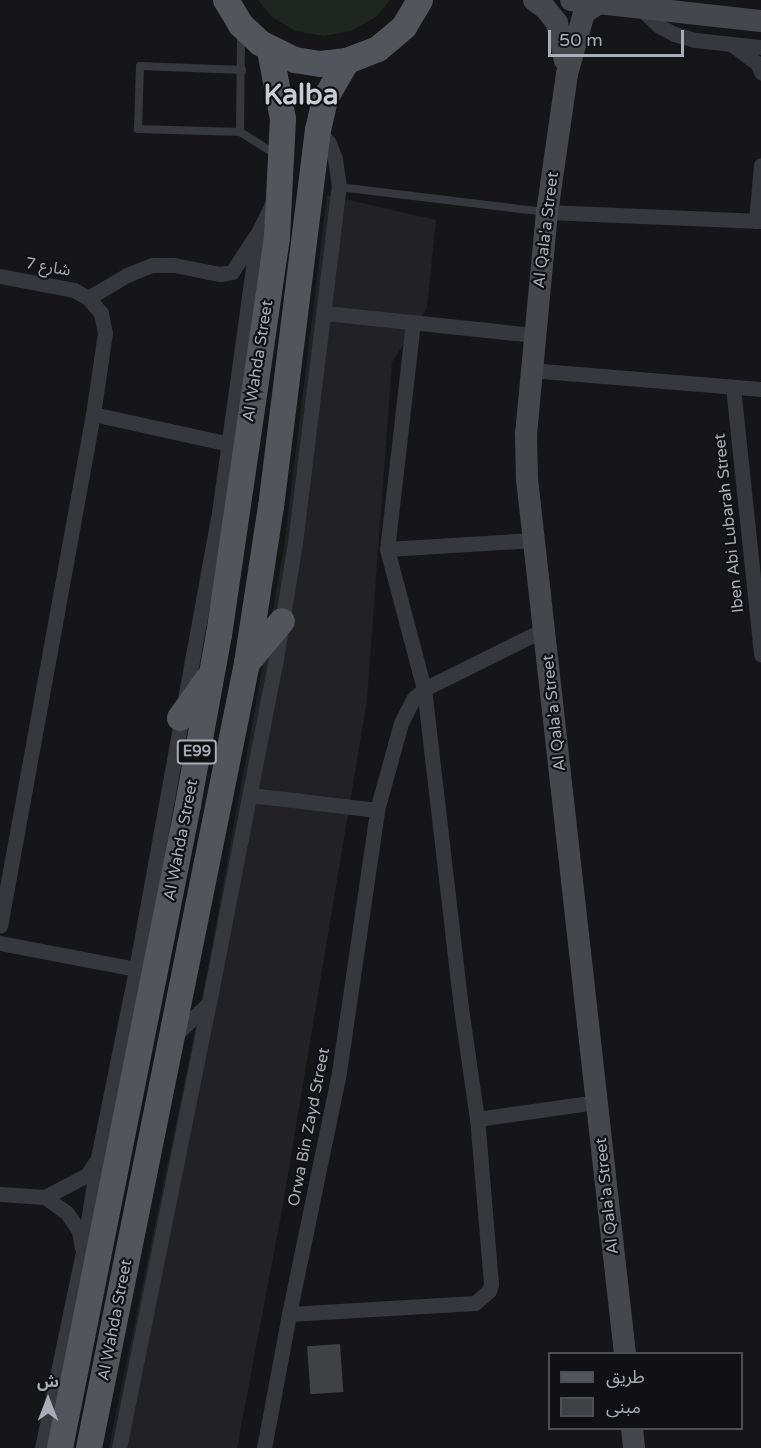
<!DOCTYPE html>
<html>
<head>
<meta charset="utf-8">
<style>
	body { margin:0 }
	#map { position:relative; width:761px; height:1448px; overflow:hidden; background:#161618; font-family:"Varela Round","Noto Sans Arabic",sans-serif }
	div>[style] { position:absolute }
	.built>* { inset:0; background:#222225 }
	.green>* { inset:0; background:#1e261f }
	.building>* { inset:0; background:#404145; transform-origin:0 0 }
	.lane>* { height:8px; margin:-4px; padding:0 4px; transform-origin:4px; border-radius:4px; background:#37383d }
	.street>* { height:15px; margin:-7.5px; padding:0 7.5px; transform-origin:7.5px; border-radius:7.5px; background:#37383d }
	.secondary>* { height:22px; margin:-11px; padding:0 11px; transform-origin:11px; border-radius:11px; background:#45474d }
	.primary>* { height:26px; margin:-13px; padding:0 13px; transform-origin:13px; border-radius:13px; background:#53555c }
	span { translate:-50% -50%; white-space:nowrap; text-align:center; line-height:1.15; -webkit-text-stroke:4.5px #111113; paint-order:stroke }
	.shield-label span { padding:2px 4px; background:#111113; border:2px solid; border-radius:4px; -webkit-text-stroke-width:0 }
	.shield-label { font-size:15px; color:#a8adb8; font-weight:700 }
	.street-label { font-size:16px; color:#a8adb8 }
	.town-label { font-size:28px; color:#c9ccd4; font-weight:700 }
	.legend { position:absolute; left:548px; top:1352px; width:195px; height:78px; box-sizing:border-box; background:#111113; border:2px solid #4d4f55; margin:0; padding:8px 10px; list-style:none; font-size:18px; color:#a8adb8 }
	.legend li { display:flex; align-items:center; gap:12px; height:30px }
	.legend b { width:30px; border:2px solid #4d4f55 }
	.north { position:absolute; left:18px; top:1370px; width:60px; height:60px; -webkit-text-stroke:4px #111113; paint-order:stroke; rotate:0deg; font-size:16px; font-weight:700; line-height:24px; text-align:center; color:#a8adb8 }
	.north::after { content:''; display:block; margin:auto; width:21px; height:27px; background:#a8adb8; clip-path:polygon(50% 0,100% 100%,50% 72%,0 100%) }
	.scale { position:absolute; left:548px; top:30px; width:136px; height:27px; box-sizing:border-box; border:3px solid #a8adb8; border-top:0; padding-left:8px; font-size:18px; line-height:21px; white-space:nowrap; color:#a8adb8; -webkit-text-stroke:4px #111113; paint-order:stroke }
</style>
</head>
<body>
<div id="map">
	<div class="built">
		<div style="clip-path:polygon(327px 195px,436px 220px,427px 308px,392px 362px,367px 700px,282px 1210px,237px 1448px,109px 1448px,208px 968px,284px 548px)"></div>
	</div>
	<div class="green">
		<div style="clip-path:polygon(258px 0,390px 0,376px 17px,351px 31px,324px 36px,296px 31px,272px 17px)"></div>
	</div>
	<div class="building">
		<div style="left:340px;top:1344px;width:48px;height:33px;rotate:86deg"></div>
	</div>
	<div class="lane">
		<div style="left:242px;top:70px;width:102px;rotate:-177.8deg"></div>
		<div style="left:140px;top:66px;width:63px;rotate:91.8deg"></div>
		<div style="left:138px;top:129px;width:102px;rotate:1.7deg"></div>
		<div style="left:240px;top:132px;width:44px;rotate:31.9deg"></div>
		<div style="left:240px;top:132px;width:97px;rotate:-89.4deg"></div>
		<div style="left:339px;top:187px;width:209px;rotate:6.9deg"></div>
	</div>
	<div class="street">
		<div style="left:640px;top:8px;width:26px;rotate:43deg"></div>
		<div style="left:659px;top:26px;width:17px;rotate:28deg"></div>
		<div style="left:674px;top:34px;width:22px;rotate:16deg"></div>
		<div style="left:695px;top:40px;width:66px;rotate:6.1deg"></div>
		<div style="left:734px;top:46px;width:30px;rotate:37deg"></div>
		<div style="left:758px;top:64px;width:9px;rotate:69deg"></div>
		<div style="left:547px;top:212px;width:214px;rotate:2.4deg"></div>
		<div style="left:756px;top:221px;width:56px;rotate:-84.9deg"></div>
		<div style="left:0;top:276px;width:75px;rotate:10.7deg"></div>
		<div style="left:74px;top:290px;width:16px;rotate:30deg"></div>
		<div style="left:88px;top:298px;width:20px;rotate:49deg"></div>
		<div style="left:101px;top:313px;width:20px;rotate:79deg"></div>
		<div style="left:105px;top:333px;width:82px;rotate:98.4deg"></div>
		<div style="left:93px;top:414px;width:520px;rotate:100.29deg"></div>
		<div style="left:88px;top:298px;width:45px;rotate:-30.5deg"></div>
		<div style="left:127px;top:275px;width:27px;rotate:-22deg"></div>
		<div style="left:152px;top:265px;width:22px"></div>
		<div style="left:174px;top:265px;width:47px;rotate:11.1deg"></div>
		<div style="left:220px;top:274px;width:12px;rotate:-9deg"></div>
		<div style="left:232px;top:272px;width:42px;rotate:-56.7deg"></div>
		<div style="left:325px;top:313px;width:209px;rotate:6deg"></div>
		<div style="left:413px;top:322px;width:228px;rotate:96.5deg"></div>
		<div style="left:387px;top:549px;width:148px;rotate:-3.5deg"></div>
		<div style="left:530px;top:370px;width:232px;rotate:4.7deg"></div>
		<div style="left:733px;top:387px;width:269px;rotate:84deg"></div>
		<div style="left:93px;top:414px;width:139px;rotate:12.4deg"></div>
		<div style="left:250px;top:795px;width:128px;rotate:6.7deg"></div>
		<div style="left:0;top:943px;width:138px;rotate:10.8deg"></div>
		<div style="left:173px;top:1037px;width:50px;rotate:-43.4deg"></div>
		<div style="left:209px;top:1003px;width:344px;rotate:-79deg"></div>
		<div style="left:275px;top:665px;width:124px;rotate:-80.7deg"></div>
		<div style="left:295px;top:543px;width:359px;rotate:-83deg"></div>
		<div style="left:339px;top:187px;width:28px;rotate:-98deg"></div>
		<div style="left:335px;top:159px;width:17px;rotate:-111deg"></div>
		<div style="left:329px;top:143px;width:17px;rotate:-130deg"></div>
		<div style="left:477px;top:1119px;width:120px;rotate:-8.1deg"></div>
		<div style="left:0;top:1194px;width:45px;rotate:3.8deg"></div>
		<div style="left:45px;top:1197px;width:47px;rotate:-27.6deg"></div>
		<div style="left:87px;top:1175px;width:17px;rotate:-57deg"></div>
		<div style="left:45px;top:1197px;width:27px;rotate:36deg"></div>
		<div style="left:67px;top:1213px;width:22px;rotate:56deg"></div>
		<div style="left:79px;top:1231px;width:17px;rotate:80deg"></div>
		<div style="left:289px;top:1314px;width:186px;rotate:-3.4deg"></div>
		<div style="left:475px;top:1303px;width:18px;rotate:-41deg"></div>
		<div style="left:489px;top:1291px;width:7px;rotate:-74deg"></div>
		<div style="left:491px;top:1284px;width:166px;rotate:-94.8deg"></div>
		<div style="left:477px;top:1119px;width:112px;rotate:-98.2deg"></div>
		<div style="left:461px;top:1008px;width:321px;rotate:-96.6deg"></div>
		<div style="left:424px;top:689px;width:145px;rotate:-104.8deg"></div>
		<div style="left:42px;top:1448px;width:200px;rotate:-78.2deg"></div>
		<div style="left:83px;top:1252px;width:95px;rotate:-80.9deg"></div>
		<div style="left:98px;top:1158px;width:193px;rotate:-78.6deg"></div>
		<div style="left:136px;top:969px;width:456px;rotate:-79.7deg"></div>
		<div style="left:218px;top:520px;width:290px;rotate:-82.1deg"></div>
		<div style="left:258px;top:233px;width:34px;rotate:-64deg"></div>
		<div style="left:119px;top:1448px;width:454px;rotate:-78.6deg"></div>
		<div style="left:264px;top:1448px;width:136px;rotate:-79.4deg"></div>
		<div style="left:289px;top:1314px;width:247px;rotate:-78.3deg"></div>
		<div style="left:339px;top:1072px;width:265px;rotate:-81.7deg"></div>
		<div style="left:377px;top:810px;width:90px;rotate:-74.6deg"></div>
		<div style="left:401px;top:723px;width:28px;rotate:-63deg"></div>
		<div style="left:414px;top:698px;width:13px;rotate:-42deg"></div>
		<div style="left:424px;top:689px;width:135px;rotate:-26.4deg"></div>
	</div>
	<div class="secondary">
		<div style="left:534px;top:0;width:14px;rotate:36deg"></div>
		<div style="left:545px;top:8px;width:19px;rotate:51deg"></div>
		<div style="left:557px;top:23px;width:38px;rotate:78deg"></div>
		<div style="left:571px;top:0;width:191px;rotate:6.3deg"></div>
		<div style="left:599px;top:3px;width:18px;rotate:146deg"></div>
		<div style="left:584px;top:13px;width:63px;rotate:105.6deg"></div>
		<div style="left:567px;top:74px;width:139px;rotate:98.2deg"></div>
		<div style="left:547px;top:212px;width:222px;rotate:95.4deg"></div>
		<div style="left:526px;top:433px;width:46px;rotate:88.8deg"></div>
		<div style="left:527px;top:479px;width:880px;rotate:83.61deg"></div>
		<div style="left:632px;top:1428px;width:20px;rotate:84deg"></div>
	</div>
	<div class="primary">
		<div style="left:226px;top:0;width:29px;rotate:59deg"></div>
		<div style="left:241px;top:25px;width:26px;rotate:43deg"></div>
		<div style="left:260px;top:43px;width:39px;rotate:26deg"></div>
		<div style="left:295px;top:60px;width:26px;rotate:9deg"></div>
		<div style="left:321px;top:64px;width:26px;rotate:-7deg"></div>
		<div style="left:347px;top:61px;width:33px;rotate:-21deg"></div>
		<div style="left:378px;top:49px;width:34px;rotate:-40deg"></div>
		<div style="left:404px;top:27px;width:31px;rotate:-59deg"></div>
		<div style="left:248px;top:662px;width:53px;rotate:-50.3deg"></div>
		<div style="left:180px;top:718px;width:47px;rotate:-54.6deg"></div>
		<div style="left:60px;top:1448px;width:656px;rotate:-78.74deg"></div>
		<div style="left:188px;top:805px;width:173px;rotate:-79.7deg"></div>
		<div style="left:219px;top:635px;width:402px;rotate:-81.7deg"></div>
		<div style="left:277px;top:237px;width:118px;rotate:-87.1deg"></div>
		<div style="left:283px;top:119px;width:70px;rotate:-100.7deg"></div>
		<div style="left:89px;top:1448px;width:801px;rotate:-78.62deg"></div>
		<div style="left:247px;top:663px;width:158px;rotate:-81.3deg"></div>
		<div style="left:271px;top:507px;width:380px;rotate:-82.9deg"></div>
		<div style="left:318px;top:130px;width:32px;rotate:-77deg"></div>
		<div style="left:325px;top:99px;width:44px;rotate:-59.9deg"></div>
	</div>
	<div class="shield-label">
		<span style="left:197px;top:752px">E99</span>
	</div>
	<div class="street-label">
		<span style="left:546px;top:230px;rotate:-83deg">Al Qala'a Street</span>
		<span style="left:48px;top:267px;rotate:10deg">شارع 7</span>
		<span style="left:258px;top:361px;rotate:-81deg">Al Wahda Street</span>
		<span style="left:729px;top:523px;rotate:-96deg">Iben Abi Lubarah Street</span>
		<span style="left:554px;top:713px;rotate:-96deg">Al Qala'a Street</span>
		<span style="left:181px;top:840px;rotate:-79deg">Al Wahda Street</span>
		<span style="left:309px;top:1127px;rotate:-79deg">Orwa Bin Zayd Street</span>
		<span style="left:607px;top:1196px;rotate:-96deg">Al Qala'a Street</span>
		<span style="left:115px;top:1320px;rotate:-79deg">Al Wahda Street</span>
	</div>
	<div class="town-label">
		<span style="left:301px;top:95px">Kalba</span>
	</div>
	<ul class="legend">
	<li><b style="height:8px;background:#53555c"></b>طريق</li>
	<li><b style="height:16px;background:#404145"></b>مبنى</li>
	</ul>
	<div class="north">ش</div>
	<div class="scale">50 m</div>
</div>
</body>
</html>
